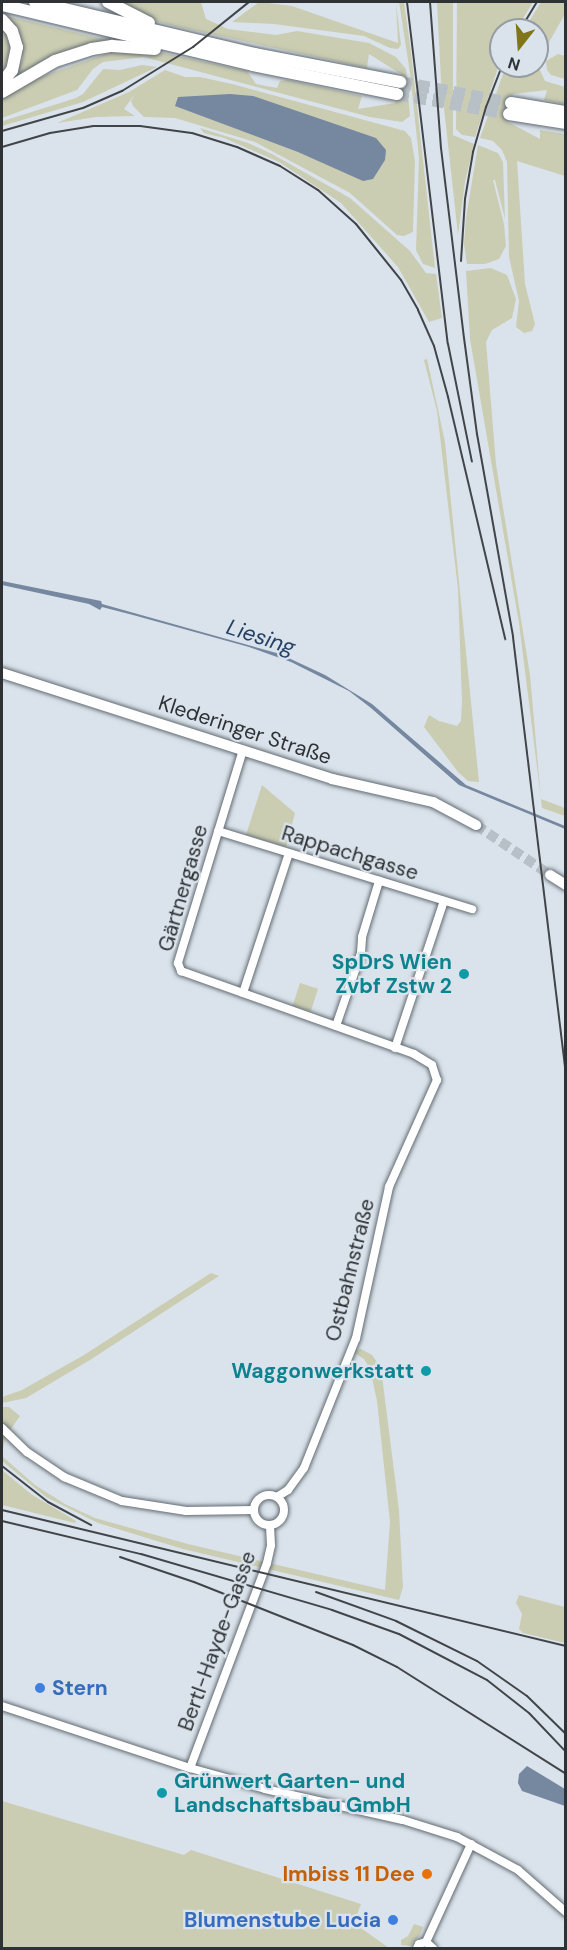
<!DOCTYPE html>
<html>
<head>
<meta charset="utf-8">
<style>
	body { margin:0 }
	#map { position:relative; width:567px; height:1950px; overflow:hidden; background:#dae3eb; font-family:"DM Sans",sans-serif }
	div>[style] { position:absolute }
	.green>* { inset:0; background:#cacdb2; transform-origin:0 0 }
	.water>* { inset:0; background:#7687a0 }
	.major-tunnel>* { height:10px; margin-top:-5px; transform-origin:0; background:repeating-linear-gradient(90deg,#b8c0c7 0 10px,transparent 0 15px) }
	.highway-tunnel>* { height:12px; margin-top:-6px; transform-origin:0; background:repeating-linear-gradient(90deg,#b8c0c7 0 12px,transparent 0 18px) }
	.roads { filter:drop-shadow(0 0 2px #636b72) drop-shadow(0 0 2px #636b72) }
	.minor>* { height:8px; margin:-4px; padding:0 4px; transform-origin:4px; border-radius:4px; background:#fff }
	.minor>.ring { margin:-4px; padding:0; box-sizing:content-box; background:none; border:8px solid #fff; border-radius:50% }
	.major>* { height:10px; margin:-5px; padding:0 5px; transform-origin:5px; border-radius:5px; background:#fff }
	.highway>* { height:12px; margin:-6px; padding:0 6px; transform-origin:6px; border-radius:6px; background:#fff }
	.rail>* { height:2px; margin:-1px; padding:0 1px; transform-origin:1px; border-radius:1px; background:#414549 }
	.dots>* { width:16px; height:16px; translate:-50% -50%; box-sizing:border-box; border:3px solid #dae3eb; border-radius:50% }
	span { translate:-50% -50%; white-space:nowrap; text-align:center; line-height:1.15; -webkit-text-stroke:4.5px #dae3eb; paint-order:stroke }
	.street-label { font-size:21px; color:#2e3235 }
	.culture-label { font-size:21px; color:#0d838f; font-weight:700 }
	.right { translate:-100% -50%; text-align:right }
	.left { translate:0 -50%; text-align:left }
	.shop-label { font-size:21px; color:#366cbe; font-weight:700 }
	.food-label { font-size:21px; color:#c56008; font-weight:700 }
	.water-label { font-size:22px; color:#264166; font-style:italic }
	.frame { position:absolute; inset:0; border:3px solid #2e3235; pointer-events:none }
	.north { position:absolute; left:489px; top:18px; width:60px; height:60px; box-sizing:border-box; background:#dae3eb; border:2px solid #959ca2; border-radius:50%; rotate:197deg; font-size:16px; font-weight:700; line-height:24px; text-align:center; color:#2e3235 }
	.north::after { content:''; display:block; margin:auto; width:21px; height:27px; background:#807619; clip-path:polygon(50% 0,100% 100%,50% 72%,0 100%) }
</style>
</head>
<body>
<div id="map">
	<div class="green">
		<div style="clip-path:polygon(112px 2px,201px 2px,206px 19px,228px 29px,276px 35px,297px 31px,369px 43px,396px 57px,406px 69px,410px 116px,402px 122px,370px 117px,144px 57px,103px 62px,93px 69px,77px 90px,2px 118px,2px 98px,35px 79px,114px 51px,163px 53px,247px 71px,256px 84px,277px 88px,280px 81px,288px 80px,362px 96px,358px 109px,395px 103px,401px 74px,369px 54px,367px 68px,174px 26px,144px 18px)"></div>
		<div style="clip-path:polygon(259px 2px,292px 6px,398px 43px,396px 2px,401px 45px,398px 49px,390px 48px,364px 36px,274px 24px,232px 22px)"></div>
		<div style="clip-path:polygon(399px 2px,404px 2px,411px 52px,435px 268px,423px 264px,416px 250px,419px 158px,410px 73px)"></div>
		<div style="clip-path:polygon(437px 2px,453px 2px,453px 135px,474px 144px,465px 182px,458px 235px,441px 81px)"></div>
		<div style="clip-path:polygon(457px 2px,533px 2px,516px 30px,501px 30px,501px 59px,475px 137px,462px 135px,456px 129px)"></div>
		<div style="clip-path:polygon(541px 2px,565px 2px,565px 14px,540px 58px,538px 66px,545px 81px,565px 87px,565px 104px,544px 100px,547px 90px,513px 94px,508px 122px,540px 139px,540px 130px,565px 134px,565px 176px,517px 161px,525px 284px,535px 324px,532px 331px,524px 333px,516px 327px,519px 301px,509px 257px,507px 162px,502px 150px,493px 141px,480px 138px,506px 66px,537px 66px,537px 30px,524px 30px)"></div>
		<div style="clip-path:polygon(3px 15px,111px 41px,62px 52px,13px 79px,23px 58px,20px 41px)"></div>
		<div style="clip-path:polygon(2px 24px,6px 28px,14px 51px,2px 79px)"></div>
		<div style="clip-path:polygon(558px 54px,565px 56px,565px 79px,551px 75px,547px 70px,546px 61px)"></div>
		<div style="clip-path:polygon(142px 65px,157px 67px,83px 102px,2px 126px,3px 121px,76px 98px,83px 94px,103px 69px,120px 70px)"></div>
		<div style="clip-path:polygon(165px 70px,185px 77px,200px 77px,232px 84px,405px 131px,411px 138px,415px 161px,413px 232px,404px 236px,397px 235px,350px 193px,255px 142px,175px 118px,144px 117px,133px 106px,131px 101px,135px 94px,124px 109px,135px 116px,96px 117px,57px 123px,129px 92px)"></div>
		<div style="clip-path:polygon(200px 128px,248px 143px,272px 154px,350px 198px,410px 251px,426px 273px,436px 274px,442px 318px,429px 322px,398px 267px,341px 203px,279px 162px,224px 138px,204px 133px)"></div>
		<div style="clip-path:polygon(478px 145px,498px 153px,503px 162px,505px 219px,495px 180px,493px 180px,504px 224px,506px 246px,499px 259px,485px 264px,467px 264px,464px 244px,466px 218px)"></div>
		<div style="clip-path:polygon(491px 268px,507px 275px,516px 299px,512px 318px,492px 330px,486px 342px,496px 464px,530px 675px,541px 799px,565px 808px,565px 816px,542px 808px,541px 799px,519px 623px,470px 339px,466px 271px)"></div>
		<div style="clip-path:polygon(427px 359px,445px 442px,479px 782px,468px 781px,458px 772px,424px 727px,429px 715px,439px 721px,457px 726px,461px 721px,462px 702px,458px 589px,437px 411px,424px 360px)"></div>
		<div style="clip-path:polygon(262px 785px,295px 813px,286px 847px,246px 835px)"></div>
		<div style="left:300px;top:983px;width:19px;height:24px;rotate:18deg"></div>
		<div style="clip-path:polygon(211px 1273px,219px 1276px,90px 1360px,26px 1398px,2px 1403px,2px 1397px,22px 1390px,84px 1355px)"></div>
		<div style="clip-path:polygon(361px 1349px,372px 1355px,381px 1368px,399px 1510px,403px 1587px,399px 1600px,183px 1549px,98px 1523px,46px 1497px,2px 1461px,2px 1456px,35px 1485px,65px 1504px,95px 1518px,188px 1544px,385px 1590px,390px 1522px,377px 1401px,370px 1369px,364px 1359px,354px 1353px,355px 1350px)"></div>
		<div style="clip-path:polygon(2px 1407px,9px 1407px,20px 1416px,6px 1436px,2px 1452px)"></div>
		<div style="clip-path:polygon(2px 1470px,31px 1494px,76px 1521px,75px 1523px,2px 1505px)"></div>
		<div style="clip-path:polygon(519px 1595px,565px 1607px,565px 1643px,523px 1633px,519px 1629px,522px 1614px,516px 1603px)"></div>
		<div style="clip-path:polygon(2px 1801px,184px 1855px,191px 1850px,361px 1904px,354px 1923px,389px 1948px,2px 1948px)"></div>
		<div style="clip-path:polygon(414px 1924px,423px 1927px,420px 1935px,410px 1946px,401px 1945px,401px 1940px,408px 1936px)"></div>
	</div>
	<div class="water">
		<div style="clip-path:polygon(230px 94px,253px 96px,376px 138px,386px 150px,385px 160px,373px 179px,363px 181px,298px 152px,175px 106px,178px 97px)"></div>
		<div style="clip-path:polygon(2px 581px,101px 601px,102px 604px,280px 654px,325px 675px,372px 704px,466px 785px,565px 826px,565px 829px,459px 785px,371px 708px,349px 691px,291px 662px,249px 647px,133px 615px,102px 607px,100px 610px,89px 604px,2px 585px)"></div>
		<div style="clip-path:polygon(527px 1766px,565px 1789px,565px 1806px,522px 1791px,518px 1783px,519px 1774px)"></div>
	</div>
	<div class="major-tunnel">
		<div style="left:476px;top:825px;width:89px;rotate:34deg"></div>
	</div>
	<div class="highway-tunnel">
		<div style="left:400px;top:82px;width:113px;rotate:10.7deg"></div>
		<div style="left:397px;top:94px;width:114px;rotate:10.1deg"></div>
	</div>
	<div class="roads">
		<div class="minor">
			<div style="left:243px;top:750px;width:223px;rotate:107deg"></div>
			<div style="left:178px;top:963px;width:9px;rotate:69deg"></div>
			<div style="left:181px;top:971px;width:247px;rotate:19.6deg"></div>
			<div style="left:414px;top:1054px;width:21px;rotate:31deg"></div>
			<div style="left:432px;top:1065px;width:16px;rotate:72deg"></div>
			<div style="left:437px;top:1080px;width:117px;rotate:114.2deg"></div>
			<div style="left:389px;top:1187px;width:155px;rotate:102.3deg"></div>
			<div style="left:356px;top:1338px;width:140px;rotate:111.8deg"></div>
			<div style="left:304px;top:1468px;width:27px;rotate:126deg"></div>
			<div style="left:288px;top:1490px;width:13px;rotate:148deg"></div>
			<div style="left:218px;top:831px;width:266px;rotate:17.1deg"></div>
			<div style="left:243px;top:993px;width:147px;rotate:-71.8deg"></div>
			<div style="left:336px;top:1026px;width:77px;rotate:-71.1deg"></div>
			<div style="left:361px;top:953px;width:16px;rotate:-86deg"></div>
			<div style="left:362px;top:937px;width:59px;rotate:-73.1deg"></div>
			<div style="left:395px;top:1048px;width:155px;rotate:-71.6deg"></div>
			<div style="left:2px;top:1428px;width:35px;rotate:44deg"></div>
			<div style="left:27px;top:1452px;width:45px;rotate:34deg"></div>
			<div style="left:64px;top:1477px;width:63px;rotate:22.5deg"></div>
			<div style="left:122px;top:1501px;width:65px;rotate:8.9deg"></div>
			<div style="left:186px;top:1511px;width:68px;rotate:-0.8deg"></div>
			<div class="ring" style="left:254px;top:1495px;width:22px;height:22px"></div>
			<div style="left:2px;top:1706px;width:198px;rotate:18.3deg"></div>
			<div style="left:190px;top:1768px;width:78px;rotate:15.6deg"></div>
			<div style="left:265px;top:1789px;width:141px;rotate:12.7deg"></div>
			<div style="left:403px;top:1820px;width:57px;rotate:17.5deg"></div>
			<div style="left:457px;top:1837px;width:69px;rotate:28.4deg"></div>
			<div style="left:518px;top:1870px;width:64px;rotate:41.2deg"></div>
			<div style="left:190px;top:1768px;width:219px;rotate:-69.4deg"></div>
			<div style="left:267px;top:1563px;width:18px;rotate:-77deg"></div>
			<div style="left:271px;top:1545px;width:19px;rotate:-93deg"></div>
			<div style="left:426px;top:1942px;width:108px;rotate:-65.3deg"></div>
			<div style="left:426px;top:1942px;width:9px;rotate:41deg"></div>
			<div style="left:417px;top:1948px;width:4px;rotate:-63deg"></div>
			<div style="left:419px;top:1944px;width:7px;rotate:-16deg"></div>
		</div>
		<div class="major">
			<div style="left:2px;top:673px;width:347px;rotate:17.8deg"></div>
			<div style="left:332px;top:779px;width:104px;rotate:12.8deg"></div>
			<div style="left:433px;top:802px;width:49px;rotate:28.1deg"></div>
			<div style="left:550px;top:875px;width:19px;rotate:32deg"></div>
		</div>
		<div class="highway">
			<div style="left:35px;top:2px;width:226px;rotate:13.3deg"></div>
			<div style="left:255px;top:54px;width:148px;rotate:10.9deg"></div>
			<div style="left:108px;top:2px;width:46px;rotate:27.1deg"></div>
			<div style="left:2px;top:5px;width:258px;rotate:13.4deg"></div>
			<div style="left:253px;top:65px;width:147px;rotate:11.4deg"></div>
			<div style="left:2px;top:20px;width:15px;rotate:48deg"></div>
			<div style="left:12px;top:31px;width:17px;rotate:73deg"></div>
			<div style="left:17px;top:47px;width:24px;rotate:102deg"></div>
			<div style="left:12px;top:70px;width:16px;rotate:128deg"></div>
			<div style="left:2px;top:92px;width:61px;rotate:-30.3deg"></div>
			<div style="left:55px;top:61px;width:39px;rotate:-18deg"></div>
			<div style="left:92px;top:49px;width:20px;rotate:-9deg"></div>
			<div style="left:112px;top:46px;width:43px;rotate:4deg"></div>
			<div style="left:511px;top:103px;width:56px;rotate:9.3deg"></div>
			<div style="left:509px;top:114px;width:58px;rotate:9deg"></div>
		</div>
	</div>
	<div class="rail">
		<div style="left:407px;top:2px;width:344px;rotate:83.2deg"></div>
		<div style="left:448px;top:344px;width:120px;rotate:78.5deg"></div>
		<div style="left:430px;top:2px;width:146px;rotate:85.7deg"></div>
		<div style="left:441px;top:148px;width:191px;rotate:83.1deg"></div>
		<div style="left:464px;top:338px;width:97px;rotate:82.3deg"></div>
		<div style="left:477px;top:434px;width:206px;rotate:79.9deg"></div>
		<div style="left:513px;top:637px;width:444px;rotate:83.1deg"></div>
		<div style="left:520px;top:30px;width:33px;rotate:-59deg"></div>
		<div style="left:2px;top:131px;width:84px;rotate:-15.9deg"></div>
		<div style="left:83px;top:108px;width:43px;rotate:-23.6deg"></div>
		<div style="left:122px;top:91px;width:84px;rotate:-31.8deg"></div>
		<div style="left:193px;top:47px;width:72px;rotate:-38.8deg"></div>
		<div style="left:2px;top:147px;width:50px;rotate:-16.3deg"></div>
		<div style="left:50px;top:133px;width:44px;rotate:-9.2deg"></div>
		<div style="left:93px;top:126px;width:47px"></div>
		<div style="left:140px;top:126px;width:52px;rotate:7.7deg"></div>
		<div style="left:192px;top:133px;width:47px;rotate:17.3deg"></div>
		<div style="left:237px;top:147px;width:47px;rotate:23.8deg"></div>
		<div style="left:280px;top:166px;width:45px;rotate:32.3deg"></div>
		<div style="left:318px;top:190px;width:51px;rotate:41.8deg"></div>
		<div style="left:356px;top:224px;width:72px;rotate:51.2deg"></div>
		<div style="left:401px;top:280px;width:34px;rotate:60deg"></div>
		<div style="left:418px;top:310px;width:39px;rotate:66deg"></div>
		<div style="left:434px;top:346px;width:53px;rotate:74.6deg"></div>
		<div style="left:448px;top:397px;width:249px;rotate:76.7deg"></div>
		<div style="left:461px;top:261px;width:62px;rotate:-86.3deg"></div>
		<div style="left:465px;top:199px;width:48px;rotate:-80.3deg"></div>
		<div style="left:473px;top:152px;width:47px;rotate:-73.9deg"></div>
		<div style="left:486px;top:107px;width:44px;rotate:-68.7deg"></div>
		<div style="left:2px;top:1466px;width:58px;rotate:38deg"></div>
		<div style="left:48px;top:1502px;width:49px;rotate:28.1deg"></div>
		<div style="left:2px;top:1510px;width:580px;rotate:13.56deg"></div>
		<div style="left:2px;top:1521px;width:143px;rotate:13.4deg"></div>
		<div style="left:141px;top:1554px;width:199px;rotate:16.3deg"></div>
		<div style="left:332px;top:1610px;width:71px;rotate:19.7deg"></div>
		<div style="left:399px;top:1634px;width:99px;rotate:27.6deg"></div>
		<div style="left:487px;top:1680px;width:53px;rotate:38.2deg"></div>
		<div style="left:529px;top:1713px;width:54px;rotate:46.5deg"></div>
		<div style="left:120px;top:1557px;width:78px;rotate:18.7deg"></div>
		<div style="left:194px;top:1582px;width:171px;rotate:21.6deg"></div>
		<div style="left:353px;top:1645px;width:49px;rotate:26.6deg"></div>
		<div style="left:397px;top:1667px;width:200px;rotate:32.3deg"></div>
		<div style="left:316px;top:1592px;width:85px;rotate:19.9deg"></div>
		<div style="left:396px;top:1621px;width:90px;rotate:26.3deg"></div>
		<div style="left:477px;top:1661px;width:61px;rotate:35deg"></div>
		<div style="left:527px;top:1696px;width:54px;rotate:44.3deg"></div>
	</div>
	<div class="dots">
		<div style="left:464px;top:974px;background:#0f9aa8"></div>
		<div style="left:426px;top:1371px;background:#0f9aa8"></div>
		<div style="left:40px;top:1688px;background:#3f7fe0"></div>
		<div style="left:162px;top:1793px;background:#0f9aa8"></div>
		<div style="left:427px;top:1874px;background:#e8710a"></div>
		<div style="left:393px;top:1920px;background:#3f7fe0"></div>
	</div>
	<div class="street-label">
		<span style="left:245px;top:730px;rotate:18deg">Klederinger Straße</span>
		<span style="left:350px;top:853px;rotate:17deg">Rappachgasse</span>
		<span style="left:183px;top:888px;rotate:-74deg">Gärtnergasse</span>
		<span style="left:350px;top:1270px;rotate:-76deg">Ostbahnstraße</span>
		<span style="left:217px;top:1641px;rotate:-70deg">Bertl-Hayde-Gasse</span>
	</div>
	<div class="culture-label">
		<span class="right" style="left:452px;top:974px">SpDrS Wien<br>Zvbf Zstw 2</span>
		<span class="right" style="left:414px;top:1371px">Waggonwerkstatt</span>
		<span class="left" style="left:174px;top:1793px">Grünwert Garten- und<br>Landschaftsbau GmbH</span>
	</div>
	<div class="shop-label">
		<span class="left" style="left:52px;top:1688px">Stern</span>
		<span class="right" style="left:381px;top:1920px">Blumenstube Lucia</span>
	</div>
	<div class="food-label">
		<span class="right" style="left:415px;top:1874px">Imbiss 11 Dee</span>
	</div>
	<div class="water-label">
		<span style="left:261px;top:637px;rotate:18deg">Liesing</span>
	</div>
	<div class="frame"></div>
	<div class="north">N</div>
</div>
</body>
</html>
